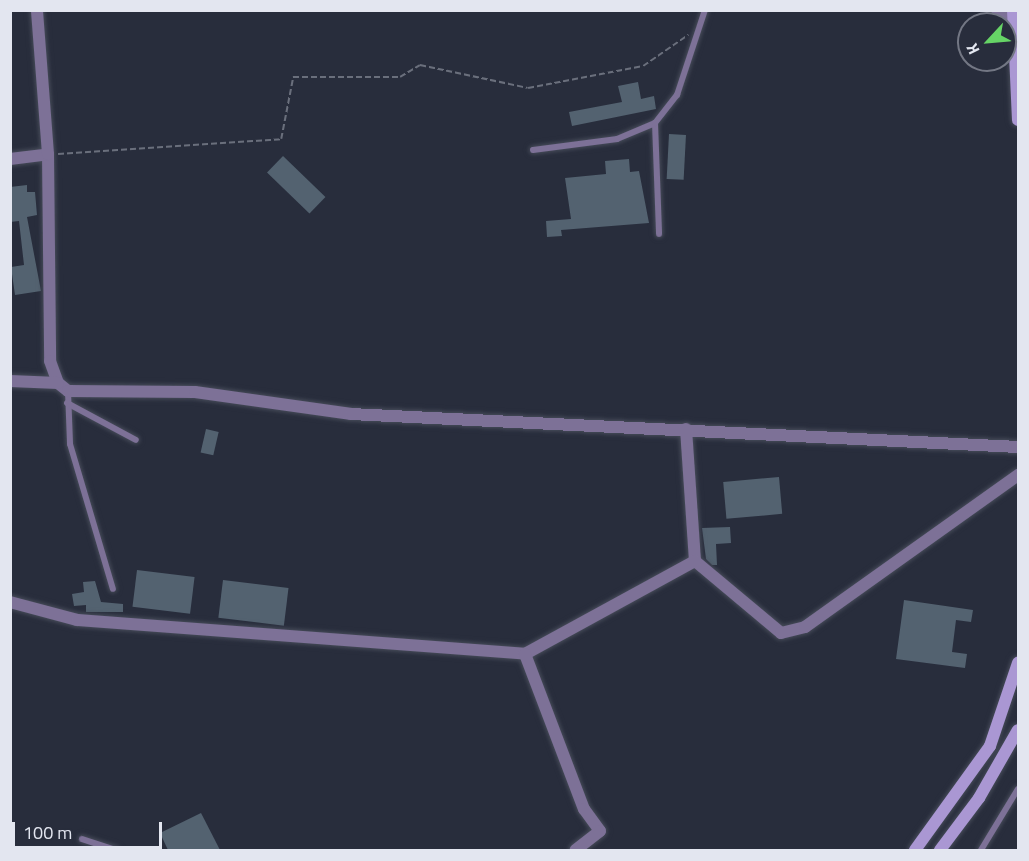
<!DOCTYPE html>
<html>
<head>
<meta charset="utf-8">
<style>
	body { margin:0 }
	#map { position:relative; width:1029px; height:861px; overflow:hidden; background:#282d3c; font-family:"Titillium Web",sans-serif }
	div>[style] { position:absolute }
	.building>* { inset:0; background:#536270; transform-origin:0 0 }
	.path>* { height:1.5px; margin-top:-0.75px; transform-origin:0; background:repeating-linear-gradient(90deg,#6a6f7c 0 6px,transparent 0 9px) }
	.roads { filter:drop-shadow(0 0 2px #464b59) drop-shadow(0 0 2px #464b59) }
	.service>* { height:6px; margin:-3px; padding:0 3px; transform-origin:3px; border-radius:3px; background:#7d7197 }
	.minor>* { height:12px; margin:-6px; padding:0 6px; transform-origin:6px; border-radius:6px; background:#7d7197 }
	.secondary>* { height:12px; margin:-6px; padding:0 6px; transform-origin:6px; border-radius:6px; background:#aa97d3 }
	span { translate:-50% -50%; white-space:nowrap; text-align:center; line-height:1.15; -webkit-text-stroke:4.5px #282d3c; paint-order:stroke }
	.frame { position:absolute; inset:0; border:12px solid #e3e6f0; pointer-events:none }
	.north { position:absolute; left:957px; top:12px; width:60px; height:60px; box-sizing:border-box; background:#282d3c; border:2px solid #737784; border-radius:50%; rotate:244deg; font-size:16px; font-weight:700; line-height:24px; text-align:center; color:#e3e6f0 }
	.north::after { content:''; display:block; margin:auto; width:21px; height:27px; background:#66d466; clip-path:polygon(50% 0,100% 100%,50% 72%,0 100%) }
	.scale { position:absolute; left:12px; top:822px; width:150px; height:27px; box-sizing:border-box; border:3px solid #e3e6f0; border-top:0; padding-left:8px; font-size:18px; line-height:21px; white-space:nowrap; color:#e3e6f0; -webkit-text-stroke:4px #282d3c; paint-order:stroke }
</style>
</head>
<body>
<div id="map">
	<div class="building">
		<div style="clip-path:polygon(638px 82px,641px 99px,654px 96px,656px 109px,572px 126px,569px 112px,622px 102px,618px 86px)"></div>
		<div style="left:669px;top:134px;width:17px;height:45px;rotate:3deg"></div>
		<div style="left:283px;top:156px;width:59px;height:23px;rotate:44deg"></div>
		<div style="clip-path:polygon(629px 159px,630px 172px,639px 171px,649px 223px,561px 230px,562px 236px,547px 237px,546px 221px,571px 219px,565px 178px,606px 174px,605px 161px)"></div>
		<div style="clip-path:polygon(27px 185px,27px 192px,35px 192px,37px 215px,27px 217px,41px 291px,15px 295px,11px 267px,24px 265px,19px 221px,10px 222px,10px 187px)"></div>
		<div style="left:206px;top:429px;width:13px;height:24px;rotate:13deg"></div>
		<div style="left:779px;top:477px;width:37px;height:56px;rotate:85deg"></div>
		<div style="clip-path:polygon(730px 527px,731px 543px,716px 544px,717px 565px,712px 565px,706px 559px,702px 528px)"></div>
		<div style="left:137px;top:570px;width:58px;height:37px;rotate:7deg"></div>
		<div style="left:223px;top:580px;width:66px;height:38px;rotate:7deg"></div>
		<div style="clip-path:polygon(95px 581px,101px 602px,123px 604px,123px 612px,86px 612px,86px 605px,74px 606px,72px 594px,84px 592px,83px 582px)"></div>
		<div style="clip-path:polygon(904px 600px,973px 610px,971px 622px,956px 620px,952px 652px,967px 654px,965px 668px,896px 659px)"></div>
		<div style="clip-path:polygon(201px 813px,220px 850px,168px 850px,160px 833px)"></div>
	</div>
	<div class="path">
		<div style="left:58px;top:154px;width:224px;rotate:-3.8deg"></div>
		<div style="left:281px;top:139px;width:63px;rotate:-79deg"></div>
		<div style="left:293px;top:77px;width:107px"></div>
		<div style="left:400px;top:77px;width:23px;rotate:-31deg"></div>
		<div style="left:420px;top:65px;width:110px;rotate:12deg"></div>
		<div style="left:528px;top:88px;width:117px;rotate:-10.8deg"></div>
		<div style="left:643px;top:66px;width:55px;rotate:-34.6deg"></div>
	</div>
	<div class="roads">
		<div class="service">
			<div style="left:655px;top:123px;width:111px;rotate:87.9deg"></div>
			<div style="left:533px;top:150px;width:85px;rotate:-7.5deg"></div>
			<div style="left:617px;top:139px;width:41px;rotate:-22.8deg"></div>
			<div style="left:655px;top:123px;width:36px;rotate:-52deg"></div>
			<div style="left:677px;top:95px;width:89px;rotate:-71.8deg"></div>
			<div style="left:68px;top:391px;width:53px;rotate:87.8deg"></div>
			<div style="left:70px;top:444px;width:151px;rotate:73.5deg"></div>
			<div style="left:67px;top:403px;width:78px;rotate:28.2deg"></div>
			<div style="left:82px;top:839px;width:36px;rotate:18deg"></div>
			<div style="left:981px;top:850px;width:71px;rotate:-58.8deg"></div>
		</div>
		<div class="minor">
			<div style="left:997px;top:10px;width:17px;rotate:21deg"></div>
			<div style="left:48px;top:154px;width:207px;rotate:89.4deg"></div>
			<div style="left:50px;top:361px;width:23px;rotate:70deg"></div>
			<div style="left:58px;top:383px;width:13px;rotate:39deg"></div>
			<div style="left:68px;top:391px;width:127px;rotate:0.5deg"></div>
			<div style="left:195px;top:392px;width:158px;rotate:8deg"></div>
			<div style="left:351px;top:414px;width:668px;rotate:2.83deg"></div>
			<div style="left:10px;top:159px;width:38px;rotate:-7deg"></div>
			<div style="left:48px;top:154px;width:144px;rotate:-94.4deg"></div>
			<div style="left:10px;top:381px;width:48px;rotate:2.4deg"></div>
			<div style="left:686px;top:429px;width:132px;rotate:86.1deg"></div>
			<div style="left:695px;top:561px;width:112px;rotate:39.9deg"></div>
			<div style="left:781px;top:633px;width:25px;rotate:-14deg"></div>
			<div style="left:805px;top:627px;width:262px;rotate:-35.5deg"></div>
			<div style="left:10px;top:602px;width:69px;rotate:15deg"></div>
			<div style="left:77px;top:620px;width:449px;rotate:4.3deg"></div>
			<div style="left:525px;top:654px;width:194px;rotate:-28.7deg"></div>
			<div style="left:525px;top:654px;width:166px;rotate:69.2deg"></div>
			<div style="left:584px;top:809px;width:27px;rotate:54deg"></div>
			<div style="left:600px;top:831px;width:31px;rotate:142deg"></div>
		</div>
		<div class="secondary">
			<div style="left:1013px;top:10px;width:110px;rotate:87.4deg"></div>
			<div style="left:915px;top:850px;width:128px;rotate:-54.2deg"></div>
			<div style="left:990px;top:746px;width:88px;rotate:-71.4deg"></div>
			<div style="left:940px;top:850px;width:65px;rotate:-53.1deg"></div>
			<div style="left:979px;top:798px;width:78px;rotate:-60.2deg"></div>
		</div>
	</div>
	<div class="frame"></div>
	<div class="north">K</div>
	<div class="scale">100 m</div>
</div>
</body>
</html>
